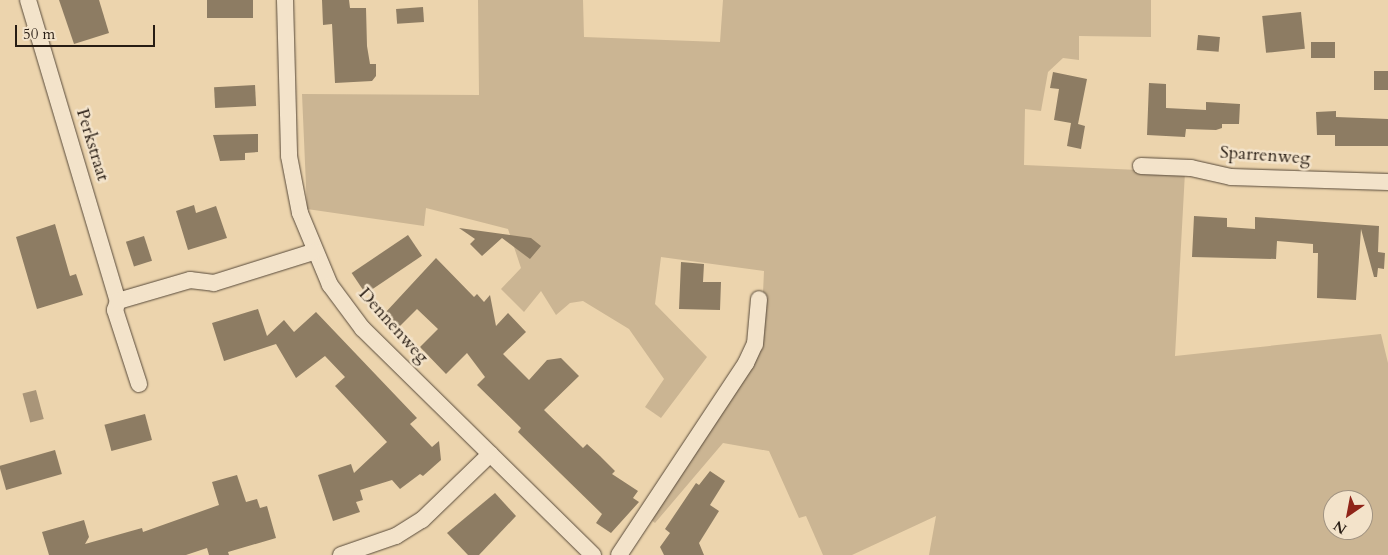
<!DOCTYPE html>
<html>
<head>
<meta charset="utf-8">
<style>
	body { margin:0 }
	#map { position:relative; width:1388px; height:555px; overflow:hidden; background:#ecd4ad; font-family:Cardo,serif }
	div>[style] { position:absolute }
	.green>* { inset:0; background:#cbb593 }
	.water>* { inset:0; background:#a99579; transform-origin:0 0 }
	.building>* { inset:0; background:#8d7c63; transform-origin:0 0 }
	.roads { filter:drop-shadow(0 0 1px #584a3a) drop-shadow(0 0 1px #584a3a) }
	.street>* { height:16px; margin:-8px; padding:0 8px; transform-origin:8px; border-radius:8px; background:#f3e3ca }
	span { translate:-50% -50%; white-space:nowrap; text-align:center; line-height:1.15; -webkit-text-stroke:5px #f3e3ca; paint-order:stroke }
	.street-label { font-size:18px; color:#271c13 }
	.north { position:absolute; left:1323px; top:490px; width:50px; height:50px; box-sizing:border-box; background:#f3e3ca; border:1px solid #a19381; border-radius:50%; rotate:213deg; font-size:14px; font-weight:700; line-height:20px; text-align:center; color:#271c13 }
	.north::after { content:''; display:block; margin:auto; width:18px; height:22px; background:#8f2418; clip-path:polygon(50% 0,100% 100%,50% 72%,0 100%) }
	.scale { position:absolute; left:15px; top:25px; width:140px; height:22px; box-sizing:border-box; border:2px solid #271c13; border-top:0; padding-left:6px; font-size:15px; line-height:18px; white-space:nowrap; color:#271c13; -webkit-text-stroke:4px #f3e3ca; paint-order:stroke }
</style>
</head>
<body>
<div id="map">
	<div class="green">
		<div style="clip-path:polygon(evenodd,478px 0,583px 0,584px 37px,720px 42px,723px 0,1151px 0,1151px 37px,1079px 36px,1079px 60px,1063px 58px,1048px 72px,1041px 111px,1025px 109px,1024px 165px,1185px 172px,1175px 356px,1381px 334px,1388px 363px,1388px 555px,929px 555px,936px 516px,852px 555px,823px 555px,806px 516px,799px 518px,769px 451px,723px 443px,655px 523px,648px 517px,747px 365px,762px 314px,764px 271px,661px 257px,655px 304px,707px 357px,661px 418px,645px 407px,664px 379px,629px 329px,583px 301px,570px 303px,556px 315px,541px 291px,524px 312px,501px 289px,521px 268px,508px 229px,426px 208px,424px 226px,307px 209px,302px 94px,479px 95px,478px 0,1333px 500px,1363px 500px,1363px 530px,1333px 530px,1333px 500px)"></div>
	</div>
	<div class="water">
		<div style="left:36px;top:390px;width:30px;height:14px;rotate:75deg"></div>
	</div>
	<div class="building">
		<div style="clip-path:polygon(59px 0,99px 0,109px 33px,74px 44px)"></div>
		<div style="left:207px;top:0;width:46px;height:18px"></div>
		<div style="clip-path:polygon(322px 0,349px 0,350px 8px,366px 8px,367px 46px,370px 64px,376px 64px,376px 76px,372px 81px,335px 83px,332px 24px,323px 25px)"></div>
		<div style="left:423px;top:7px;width:15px;height:27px;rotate:86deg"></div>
		<div style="left:1301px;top:12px;width:37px;height:39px;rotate:84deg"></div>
		<div style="left:1198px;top:35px;width:22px;height:15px;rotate:5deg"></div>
		<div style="left:1311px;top:42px;width:24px;height:16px"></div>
		<div style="left:1374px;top:71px;width:14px;height:19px"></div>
		<div style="clip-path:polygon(1053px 72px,1087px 79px,1078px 124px,1085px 126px,1081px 149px,1067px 146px,1071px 123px,1054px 120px,1059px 89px,1050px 88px)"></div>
		<div style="clip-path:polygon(1149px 83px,1166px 84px,1166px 108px,1206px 110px,1206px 102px,1240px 104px,1239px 124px,1222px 124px,1222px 128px,1216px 130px,1186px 129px,1185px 137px,1147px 135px)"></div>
		<div style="left:255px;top:85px;width:21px;height:41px;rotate:87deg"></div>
		<div style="clip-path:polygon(1336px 111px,1336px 117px,1388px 119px,1388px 146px,1335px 146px,1335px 135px,1317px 135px,1316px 112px)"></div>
		<div style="clip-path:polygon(258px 134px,258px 152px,245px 153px,245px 160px,220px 161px,213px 135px)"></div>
		<div style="clip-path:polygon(194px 205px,196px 213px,216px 206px,227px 238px,188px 250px,176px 211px)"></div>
		<div style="clip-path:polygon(1194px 216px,1227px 218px,1227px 227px,1255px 229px,1255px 217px,1379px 226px,1378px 252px,1385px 253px,1384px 269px,1378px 268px,1377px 277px,1374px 277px,1361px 229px,1356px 300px,1317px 298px,1318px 253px,1313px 253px,1313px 244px,1277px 241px,1276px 259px,1192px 257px)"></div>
		<div style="clip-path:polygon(55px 224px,70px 276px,76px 274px,83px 295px,37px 309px,16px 237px)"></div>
		<div style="clip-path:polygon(459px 228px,531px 238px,541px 246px,530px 259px,502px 238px,482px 256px,470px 244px,475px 239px)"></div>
		<div style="left:408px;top:235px;width:25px;height:68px;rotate:56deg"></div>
		<div style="left:144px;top:236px;width:26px;height:19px;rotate:72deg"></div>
		<div style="clip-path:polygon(436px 258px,474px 297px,477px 294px,484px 302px,490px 295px,496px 326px,508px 313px,526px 332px,503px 354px,529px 380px,547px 360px,561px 358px,579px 376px,544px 410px,583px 448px,587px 444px,600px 456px,615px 471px,612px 474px,638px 491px,633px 498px,639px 502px,611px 533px,596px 523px,602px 514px,518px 432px,521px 428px,477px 385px,485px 377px,467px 353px,446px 374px,420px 347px,438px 329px,417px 309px,399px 327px,385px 313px)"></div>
		<div style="clip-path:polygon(681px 262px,704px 264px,703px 282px,721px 282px,720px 310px,679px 309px)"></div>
		<div style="clip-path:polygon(258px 309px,267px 336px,284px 320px,294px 332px,316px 312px,417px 418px,410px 424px,432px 447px,439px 441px,441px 460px,423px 476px,420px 474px,400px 489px,392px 480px,360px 490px,363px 500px,356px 502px,360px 512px,333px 521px,318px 475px,351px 464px,354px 473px,387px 442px,335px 386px,345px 377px,325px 356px,296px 378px,276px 344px,224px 361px,212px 323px)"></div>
		<div style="left:145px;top:414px;width:27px;height:42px;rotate:75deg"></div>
		<div style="left:55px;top:450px;width:25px;height:58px;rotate:74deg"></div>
		<div style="clip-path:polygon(710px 471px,725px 481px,710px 505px,719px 511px,699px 543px,704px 555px,664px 555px,660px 547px,670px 533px,665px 529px,696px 483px,699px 485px)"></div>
		<div style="clip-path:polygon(237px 475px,246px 502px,257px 499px,260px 508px,267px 506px,276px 538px,228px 552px,229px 555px,209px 555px,207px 548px,186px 555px,49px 555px,42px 532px,84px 520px,89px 537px,85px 544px,142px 528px,143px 532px,219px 505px,212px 482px)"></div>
		<div style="clip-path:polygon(495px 493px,516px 516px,479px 555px,468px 555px,447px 533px)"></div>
	</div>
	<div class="roads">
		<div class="street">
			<div style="left:28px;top:0;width:314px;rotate:73.4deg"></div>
			<div style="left:285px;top:0;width:156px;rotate:88.5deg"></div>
			<div style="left:289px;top:156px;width:58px;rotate:79.1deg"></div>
			<div style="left:300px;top:213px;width:78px;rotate:67.4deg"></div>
			<div style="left:330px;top:285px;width:54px;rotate:53.3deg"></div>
			<div style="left:362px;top:328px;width:324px;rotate:44.5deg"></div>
			<div style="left:1141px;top:166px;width:50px;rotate:2.3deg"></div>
			<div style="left:1191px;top:168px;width:41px;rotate:12.7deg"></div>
			<div style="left:1231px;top:177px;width:157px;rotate:1.8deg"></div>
			<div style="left:139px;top:384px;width:78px;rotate:-108deg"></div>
			<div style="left:115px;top:310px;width:9px;rotate:-72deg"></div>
			<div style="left:118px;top:301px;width:75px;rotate:-16.3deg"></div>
			<div style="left:190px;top:280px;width:24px;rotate:7deg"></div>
			<div style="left:214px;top:283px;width:104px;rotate:-17.4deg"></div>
			<div style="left:341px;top:555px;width:58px;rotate:-19.1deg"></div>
			<div style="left:396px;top:536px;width:31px;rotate:-32deg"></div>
			<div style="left:422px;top:520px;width:95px;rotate:-44.1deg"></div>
			<div style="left:619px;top:555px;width:230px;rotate:-56.5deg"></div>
			<div style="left:746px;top:363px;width:21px;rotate:-65deg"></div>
			<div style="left:755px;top:344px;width:45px;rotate:-84.9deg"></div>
		</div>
	</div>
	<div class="street-label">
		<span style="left:92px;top:145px;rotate:73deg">Perkstraat</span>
		<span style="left:1265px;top:156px;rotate:4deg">Sparrenweg</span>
		<span style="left:393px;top:326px;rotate:48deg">Dennenweg</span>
	</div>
	<div class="north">N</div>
	<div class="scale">50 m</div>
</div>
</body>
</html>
